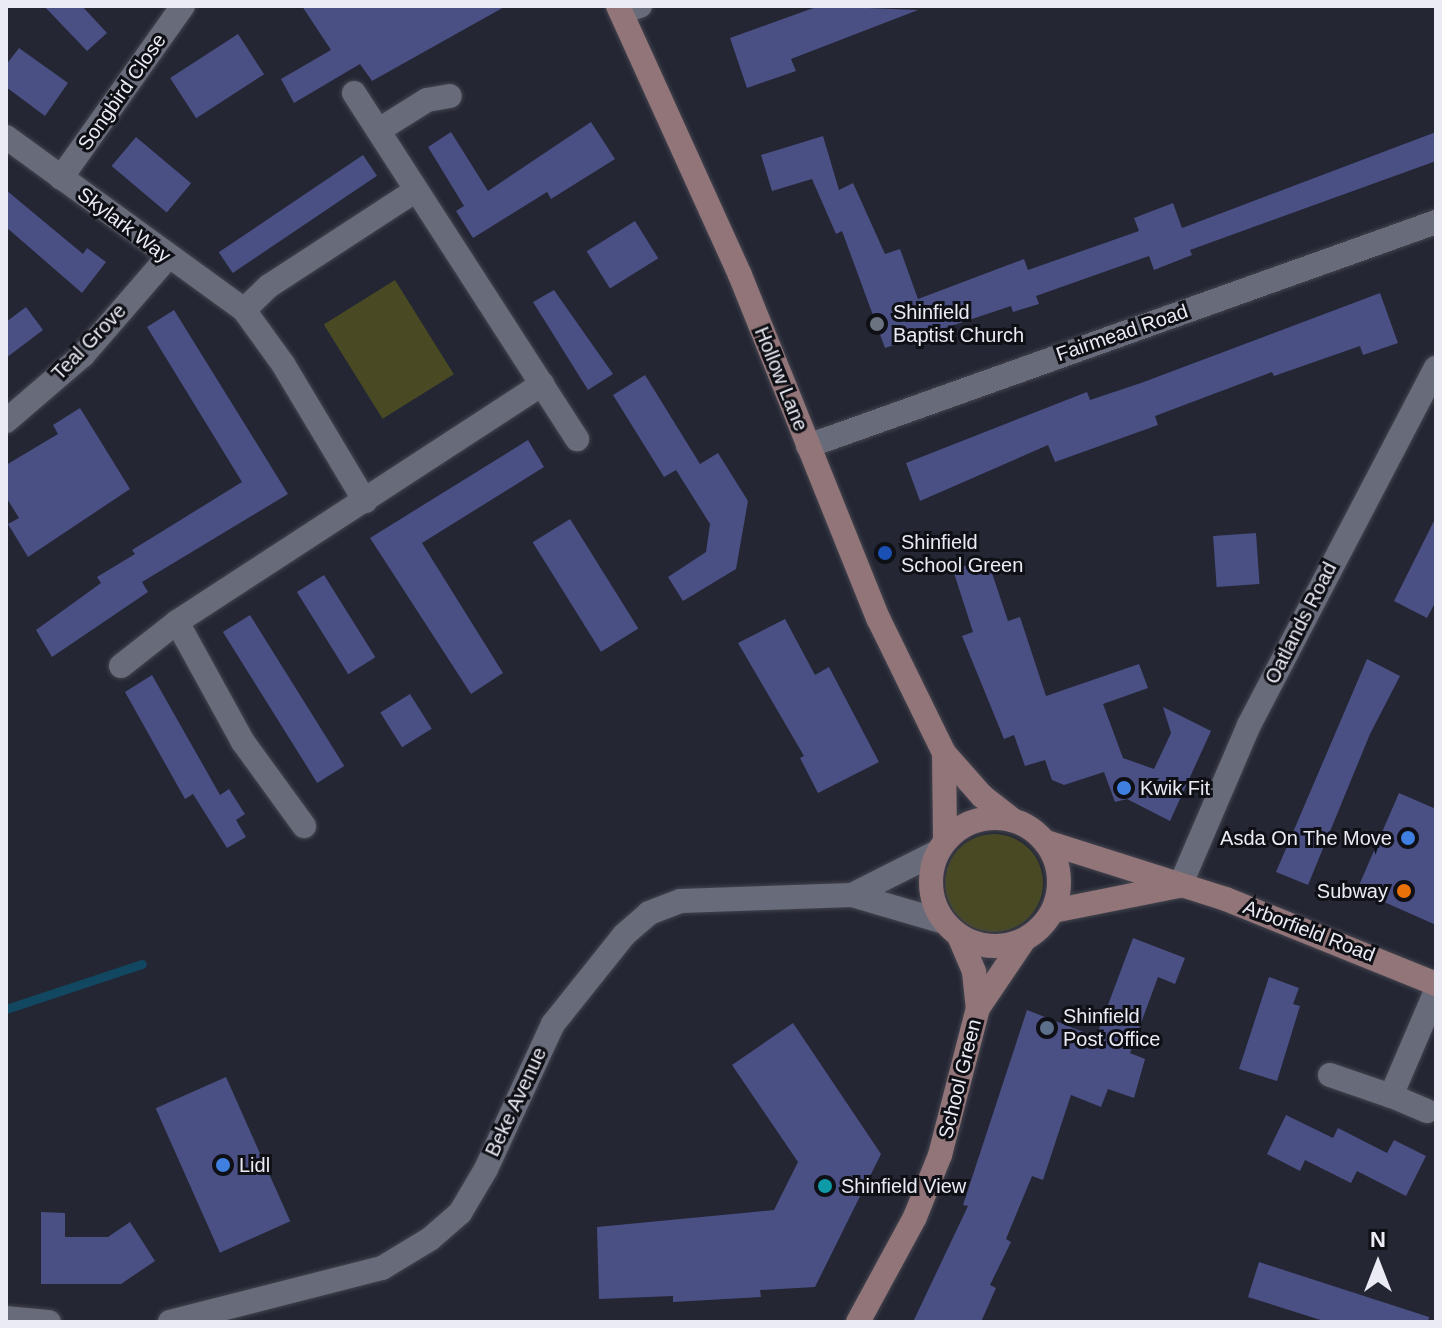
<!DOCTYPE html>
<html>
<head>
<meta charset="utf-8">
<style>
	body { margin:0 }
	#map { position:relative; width:1442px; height:1328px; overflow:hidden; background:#242633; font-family:Helvetica,sans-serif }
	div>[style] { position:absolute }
	.green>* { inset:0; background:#494a24; transform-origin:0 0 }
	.round { border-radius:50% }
	.stream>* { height:9px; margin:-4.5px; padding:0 4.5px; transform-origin:4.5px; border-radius:4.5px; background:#114761 }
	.building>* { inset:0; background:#4a4f84; transform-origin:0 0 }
	.roads { filter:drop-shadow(0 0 2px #43444f) drop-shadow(0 0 2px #43444f) }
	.street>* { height:24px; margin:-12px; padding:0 12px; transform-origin:12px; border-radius:12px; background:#686b7a }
	.secondary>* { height:24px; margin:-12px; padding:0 12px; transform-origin:12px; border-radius:12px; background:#927578 }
	.secondary>.ring { margin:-12px; padding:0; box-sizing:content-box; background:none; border:24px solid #927578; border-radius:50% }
	.dots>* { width:22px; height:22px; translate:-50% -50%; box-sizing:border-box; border:4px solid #0f1016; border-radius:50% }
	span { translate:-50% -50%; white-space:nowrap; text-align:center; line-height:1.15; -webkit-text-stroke:6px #0f1016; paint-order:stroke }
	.street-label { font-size:20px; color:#eaebf4 }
	.poi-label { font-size:20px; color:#eaebf4 }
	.left { translate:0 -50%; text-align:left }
	.right { translate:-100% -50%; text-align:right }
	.frame { position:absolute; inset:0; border:8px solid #eaebf4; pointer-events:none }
	.north { position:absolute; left:1338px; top:1224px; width:80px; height:80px; -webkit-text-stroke:6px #0f1016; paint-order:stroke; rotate:0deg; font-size:22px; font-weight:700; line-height:32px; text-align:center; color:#eaebf4 }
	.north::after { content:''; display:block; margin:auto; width:28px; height:36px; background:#eaebf4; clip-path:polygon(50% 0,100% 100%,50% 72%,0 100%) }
</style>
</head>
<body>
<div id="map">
	<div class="green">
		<div style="left:395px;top:280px;width:111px;height:84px;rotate:58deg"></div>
		<div class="round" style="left:945px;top:834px;width:98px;height:98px"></div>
	</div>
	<div class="stream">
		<div style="left:6px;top:1009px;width:143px;rotate:-18.3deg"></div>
	</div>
	<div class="building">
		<div style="clip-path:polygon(44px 6px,82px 6px,107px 33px,87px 51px)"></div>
		<div style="clip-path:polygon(302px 6px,506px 6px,372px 81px,360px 64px,294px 103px,281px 79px,331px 50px)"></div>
		<div style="clip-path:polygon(819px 6px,918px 10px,791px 59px,796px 71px,747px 88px,730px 38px)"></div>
		<div style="left:238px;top:34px;width:48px;height:81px;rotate:57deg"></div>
		<div style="clip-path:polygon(19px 48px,68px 83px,45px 116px,6px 87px,6px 65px)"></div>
		<div style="clip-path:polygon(591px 122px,615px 159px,551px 199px,547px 192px,473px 238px,456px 211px,464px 206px,428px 147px,451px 132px,488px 191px)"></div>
		<div style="clip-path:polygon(1436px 132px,1436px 161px,1190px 250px,1192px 255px,1154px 270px,1149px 256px,1036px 296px,1039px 304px,1013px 312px,1011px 306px,885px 348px,842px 231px,836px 234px,812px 179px,772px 191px,761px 155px,823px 136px,839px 190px,853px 183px,885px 254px,900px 249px,918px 299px,1024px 259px,1028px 270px,1139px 231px,1134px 218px,1173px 203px,1182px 228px)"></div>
		<div style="left:136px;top:137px;width:72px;height:38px;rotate:40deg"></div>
		<div style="left:363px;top:155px;width:25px;height:174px;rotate:56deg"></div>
		<div style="clip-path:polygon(6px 190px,83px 254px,87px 248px,106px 262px,82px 293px,6px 227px)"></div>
		<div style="left:635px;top:221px;width:44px;height:57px;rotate:58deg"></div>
		<div style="clip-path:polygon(554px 290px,613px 374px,588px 390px,533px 302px)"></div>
		<div style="clip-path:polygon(1380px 293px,1398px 343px,1363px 355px,1360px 346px,1274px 376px,1272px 372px,1155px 416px,1158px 425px,1055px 462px,1048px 445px,920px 501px,906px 463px,1087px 392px,1090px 400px,1141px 383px)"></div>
		<div style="clip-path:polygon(26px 307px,43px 330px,6px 358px,6px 322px)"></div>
		<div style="clip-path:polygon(174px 310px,288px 494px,142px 582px,148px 592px,52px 657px,36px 630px,101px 583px,97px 577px,135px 554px,132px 550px,242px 482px,147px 327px)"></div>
		<div style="clip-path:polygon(645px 375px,700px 464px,718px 453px,748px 501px,736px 569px,683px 601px,668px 577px,706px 552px,710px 524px,676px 470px,664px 477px,613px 395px)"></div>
		<div style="clip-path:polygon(80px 408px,130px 489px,28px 557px,8px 524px,19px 518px,6px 497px,6px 465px,58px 434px,53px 425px)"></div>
		<div style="clip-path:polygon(528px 440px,544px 467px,422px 543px,503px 673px,471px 694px,370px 538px)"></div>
		<div style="clip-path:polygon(1436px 517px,1436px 601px,1427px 618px,1394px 601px)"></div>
		<div style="left:570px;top:519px;width:129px;height:44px;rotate:58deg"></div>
		<div style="left:1256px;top:533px;width:51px;height:43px;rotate:86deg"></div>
		<div style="clip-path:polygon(987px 558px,1008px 621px,1020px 617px,1046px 696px,1139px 664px,1148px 688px,1103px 704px,1123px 758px,1154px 769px,1171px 733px,1163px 707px,1211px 731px,1170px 821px,1127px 799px,1115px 802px,1104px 772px,1064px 785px,1052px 780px,1045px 760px,1025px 766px,1014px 735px,1004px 739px,962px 636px,973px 632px,953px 570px)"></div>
		<div style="left:324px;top:575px;width:97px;height:32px;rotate:58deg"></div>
		<div style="left:250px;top:615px;width:178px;height:32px;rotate:58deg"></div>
		<div style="clip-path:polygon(785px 619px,815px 675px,829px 667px,879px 762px,818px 793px,800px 758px,804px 756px,738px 643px)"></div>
		<div style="clip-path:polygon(1367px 659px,1400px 676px,1370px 734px,1308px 885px,1276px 872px)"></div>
		<div style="clip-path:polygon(152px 675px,220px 795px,229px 789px,245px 814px,236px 820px,246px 837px,227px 848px,193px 794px,185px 799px,125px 692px)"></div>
		<div style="left:410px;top:694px;width:41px;height:35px;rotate:58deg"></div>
		<div style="clip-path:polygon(1399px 793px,1436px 809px,1436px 925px,1357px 890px)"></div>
		<div style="clip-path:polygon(1133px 938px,1185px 958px,1175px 984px,1158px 977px,1130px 1053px,1145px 1059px,1134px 1098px,1108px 1089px,1101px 1107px,1071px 1095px,1043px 1180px,1032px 1176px,1006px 1239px,1011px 1242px,990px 1285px,996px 1288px,981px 1322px,913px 1322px,968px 1206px,963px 1205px,1027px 1010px,1096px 1037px)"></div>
		<div style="clip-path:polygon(1269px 977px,1299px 988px,1293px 1004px,1300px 1006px,1277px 1081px,1239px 1069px)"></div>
		<div style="clip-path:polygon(793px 1023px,881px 1154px,815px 1287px,760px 1290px,761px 1297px,673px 1302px,673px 1296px,599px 1299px,597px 1227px,774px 1210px,798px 1162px,732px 1065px)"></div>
		<div style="left:226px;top:1077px;width:158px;height:77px;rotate:66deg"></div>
		<div style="clip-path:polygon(1286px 1115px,1333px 1138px,1338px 1128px,1387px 1153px,1394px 1140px,1426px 1156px,1406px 1196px,1357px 1171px,1351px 1183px,1305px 1160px,1300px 1171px,1267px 1154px)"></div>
		<div style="clip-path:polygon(41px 1212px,65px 1213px,65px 1237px,108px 1237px,130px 1222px,155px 1261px,121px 1284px,41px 1284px)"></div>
		<div style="clip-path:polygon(1259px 1262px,1429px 1317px,1428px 1322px,1327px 1322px,1248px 1297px)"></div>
	</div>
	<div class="roads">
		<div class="street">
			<div style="left:621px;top:12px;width:20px;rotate:-18deg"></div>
			<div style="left:354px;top:93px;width:412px;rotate:57.2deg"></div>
			<div style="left:379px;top:130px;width:57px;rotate:-32deg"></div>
			<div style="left:427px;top:100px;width:23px;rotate:-10deg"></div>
			<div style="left:6px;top:137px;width:294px;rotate:36deg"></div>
			<div style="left:244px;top:310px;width:67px;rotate:54.2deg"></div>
			<div style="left:283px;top:364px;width:160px;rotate:59.1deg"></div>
			<div style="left:61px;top:178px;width:211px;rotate:-54.7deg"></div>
			<div style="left:244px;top:310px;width:35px;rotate:-44deg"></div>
			<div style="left:269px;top:286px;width:174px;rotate:-33.1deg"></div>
			<div style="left:6px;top:421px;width:101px;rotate:-40.6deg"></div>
			<div style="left:83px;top:355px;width:128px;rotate:-49.1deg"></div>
			<div style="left:808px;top:446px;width:667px;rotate:-19.63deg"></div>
			<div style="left:177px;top:622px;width:137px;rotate:61.2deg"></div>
			<div style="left:243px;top:742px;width:104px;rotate:54deg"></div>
			<div style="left:121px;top:666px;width:71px;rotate:-38.2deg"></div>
			<div style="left:177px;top:622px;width:436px;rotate:-33.1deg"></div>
			<div style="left:1180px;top:886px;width:175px;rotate:-66.8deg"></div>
			<div style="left:1249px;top:725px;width:403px;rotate:-62.4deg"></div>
			<div style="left:852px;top:895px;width:97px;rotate:-26.8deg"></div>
			<div style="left:1330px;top:1075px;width:65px;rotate:19deg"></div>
			<div style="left:1427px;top:1111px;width:39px;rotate:-157deg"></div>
			<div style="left:1391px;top:1096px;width:114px;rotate:-66.8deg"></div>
			<div style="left:6px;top:1318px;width:43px;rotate:5.3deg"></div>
			<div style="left:170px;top:1322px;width:219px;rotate:-14.3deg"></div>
			<div style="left:382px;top:1268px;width:56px;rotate:-31.1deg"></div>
			<div style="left:430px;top:1239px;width:40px;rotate:-41deg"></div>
			<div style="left:460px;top:1213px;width:51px;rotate:-59.4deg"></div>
			<div style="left:486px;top:1169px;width:160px;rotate:-65.2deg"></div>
			<div style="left:553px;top:1024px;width:114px;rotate:-51.4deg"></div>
			<div style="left:624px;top:935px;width:33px;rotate:-41deg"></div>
			<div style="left:649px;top:913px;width:33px;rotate:-21deg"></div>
			<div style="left:680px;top:901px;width:172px;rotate:-2deg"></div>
			<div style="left:852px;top:895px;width:96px;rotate:16.4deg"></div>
		</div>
		<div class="secondary">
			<div style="left:618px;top:6px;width:295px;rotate:65.6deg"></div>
			<div style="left:740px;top:275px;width:370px;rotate:68.1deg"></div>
			<div style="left:878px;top:618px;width:150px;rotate:63.9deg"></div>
			<div style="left:944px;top:753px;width:57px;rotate:48.5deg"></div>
			<div style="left:982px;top:796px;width:39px;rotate:38deg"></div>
			<div style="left:944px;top:753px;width:88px;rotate:89.3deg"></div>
			<div class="ring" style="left:931px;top:818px;width:104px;height:104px"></div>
			<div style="left:1046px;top:842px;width:189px;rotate:17.6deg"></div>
			<div style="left:1226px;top:899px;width:227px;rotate:22deg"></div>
			<div style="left:1053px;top:911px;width:127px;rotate:-11.3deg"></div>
			<div style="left:959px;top:936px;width:39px;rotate:67deg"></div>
			<div style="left:974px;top:972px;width:36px;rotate:84deg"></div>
			<div style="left:858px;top:1322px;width:119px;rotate:-61.5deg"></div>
			<div style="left:915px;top:1217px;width:67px;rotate:-68deg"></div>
			<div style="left:940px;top:1155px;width:152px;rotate:-75.5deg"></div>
			<div style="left:978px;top:1008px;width:82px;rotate:-55.9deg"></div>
		</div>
	</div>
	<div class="dots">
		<div style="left:877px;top:324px;background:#6b7280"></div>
		<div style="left:885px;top:553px;background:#1a4fb4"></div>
		<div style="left:1124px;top:788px;background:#3f7fe0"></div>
		<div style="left:1408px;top:838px;background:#3f7fe0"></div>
		<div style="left:1404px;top:891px;background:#e8710a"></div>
		<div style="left:1047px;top:1028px;background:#5c6f8a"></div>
		<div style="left:223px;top:1165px;background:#3f7fe0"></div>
		<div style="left:825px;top:1186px;background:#0f9aa8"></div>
	</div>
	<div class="street-label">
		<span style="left:122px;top:92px;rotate:-55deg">Songbird Close</span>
		<span style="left:124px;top:225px;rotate:37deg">Skylark Way</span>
		<span style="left:1122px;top:333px;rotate:-19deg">Fairmead Road</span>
		<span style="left:89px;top:342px;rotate:-46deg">Teal Grove</span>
		<span style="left:781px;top:379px;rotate:68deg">Hollow Lane</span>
		<span style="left:1301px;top:623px;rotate:-63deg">Oatlands Road</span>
		<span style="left:1309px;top:931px;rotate:21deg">Arborfield Road</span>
		<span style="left:960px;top:1079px;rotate:-76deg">School Green</span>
		<span style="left:516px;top:1102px;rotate:-65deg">Beke Avenue</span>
	</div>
	<div class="poi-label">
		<span class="left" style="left:893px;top:324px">Shinfield<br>Baptist Church</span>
		<span class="left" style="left:901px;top:554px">Shinfield<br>School Green</span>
		<span class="left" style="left:1140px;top:788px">Kwik Fit</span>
		<span class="right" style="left:1392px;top:838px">Asda On The Move</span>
		<span class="right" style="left:1388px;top:891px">Subway</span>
		<span class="left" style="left:1063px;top:1028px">Shinfield<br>Post Office</span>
		<span class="left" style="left:239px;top:1165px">Lidl</span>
		<span class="left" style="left:841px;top:1186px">Shinfield View</span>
	</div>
	<div class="frame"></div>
	<div class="north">N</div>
</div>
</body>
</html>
